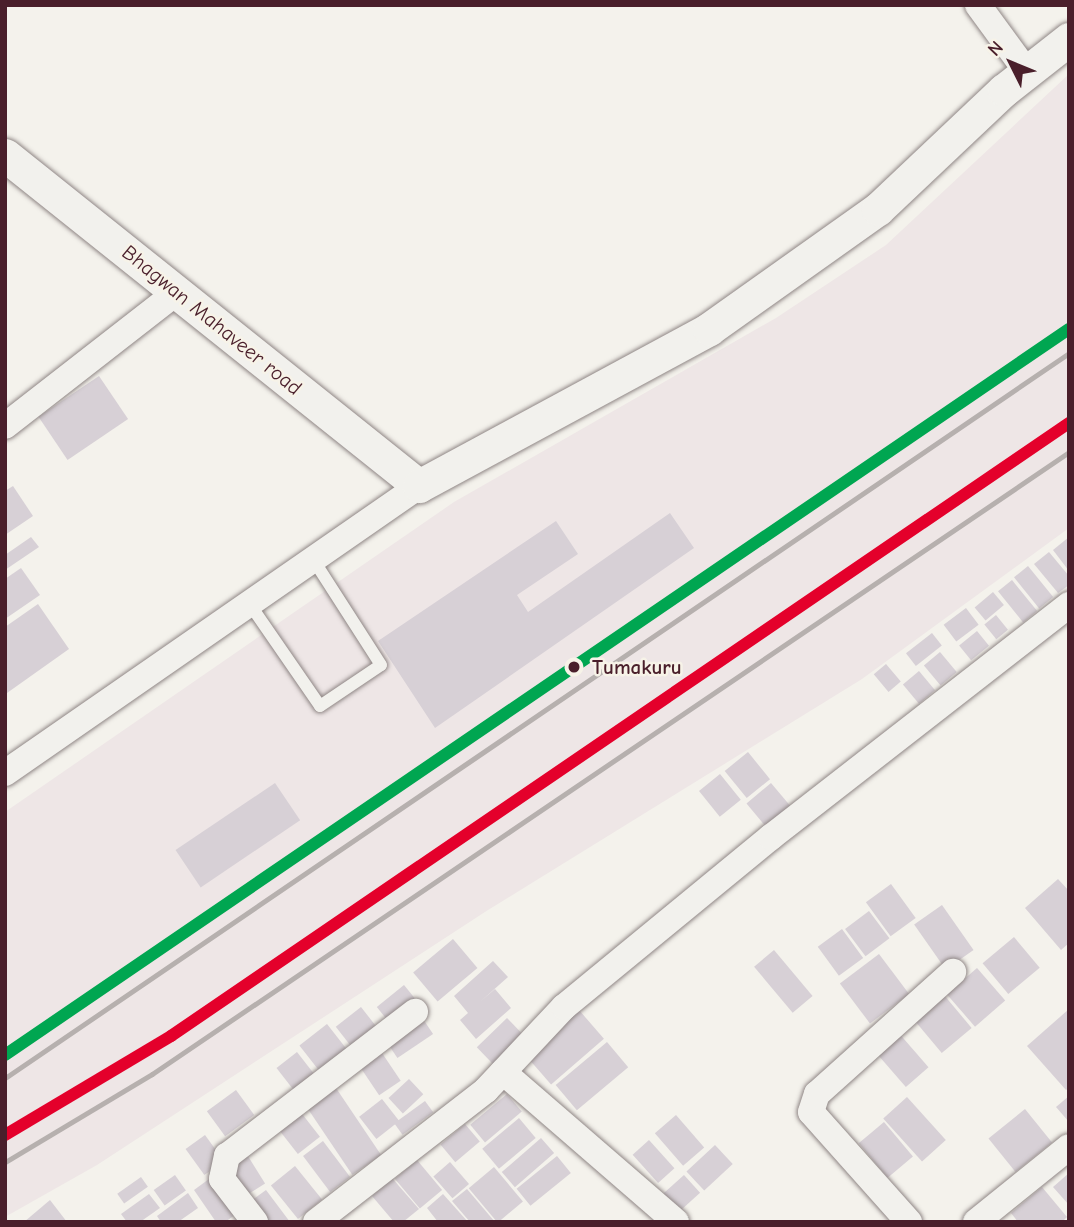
<!DOCTYPE html>
<html>
<head>
<meta charset="utf-8">
<style>
	body { margin:0 }
	#map { position:relative; width:1074px; height:1227px; overflow:hidden; background:#f4f2ec; font-family:"Comic Neue",sans-serif }
	div>[style] { position:absolute }
	.built>* { inset:0; background:#eee6e6 }
	.building>* { inset:0; background:#d7d0d6; transform-origin:0 0 }
	.roads { filter:drop-shadow(0 0 2px #8f8685) drop-shadow(0 0 2px #8f8685) }
	.service>* { height:12px; margin:-6px; padding:0 6px; transform-origin:6px; border-radius:6px; background:#f2f1ed }
	.minor>* { height:26px; margin:-13px; padding:0 13px; transform-origin:13px; border-radius:13px; background:#f2f1ed }
	.tertiary>* { height:33px; margin:-16.5px; padding:0 16.5px; transform-origin:16.5px; border-radius:16.5px; background:#f2f1ed }
	.rail>* { height:5px; margin:-2.5px; padding:0 2.5px; transform-origin:2.5px; border-radius:2.5px; background:#b6b0ae }
	.rail-1>* { height:12px; margin:-6px; padding:0 6px; transform-origin:6px; border-radius:6px; background:#00a651 }
	.rail-2>* { height:12px; margin:-6px; padding:0 6px; transform-origin:6px; border-radius:6px; background:#e4002b }
	.dots>* { width:19px; height:19px; translate:-50% -50%; box-sizing:border-box; border:4px solid #f7f3e8; border-radius:50% }
	span { translate:-50% -50%; white-space:nowrap; text-align:center; line-height:1.15; -webkit-text-stroke:5px #f7f3e8; paint-order:stroke }
	.street-label { font-size:21px; color:#4a1f2b }
	.stop-label { font-size:21px; color:#4a1f2b; font-weight:700 }
	.left { translate:0 -50%; text-align:left }
	.frame { position:absolute; inset:0; border:7px solid #4a1f2b; pointer-events:none }
	.north { position:absolute; left:976px; top:28px; width:70px; height:70px; -webkit-text-stroke:5px #f7f3e8; paint-order:stroke; rotate:313deg; font-size:19px; font-weight:700; line-height:28px; text-align:center; color:#4a1f2b }
	.north::after { content:''; display:block; margin:auto; width:24px; height:32px; background:#4a1f2b; clip-path:polygon(50% 0,100% 100%,50% 72%,0 100%) }
</style>
</head>
<body>
<div id="map">
	<div class="built">
		<div style="clip-path:polygon(1069px 74px,1069px 528px,862px 679px,488px 910px,97px 1165px,5px 1217px,5px 812px,454px 502px,776px 318px,886px 245px)"></div>
	</div>
	<div class="building">
		<div style="left:99px;top:376px;width:52px;height:73px;rotate:56deg"></div>
		<div style="clip-path:polygon(13px 486px,33px 516px,5px 535px,5px 491px)"></div>
		<div style="clip-path:polygon(670px 513px,694px 548px,435px 728px,378px 641px,556px 521px,578px 554px,517px 595px,528px 612px)"></div>
		<div style="clip-path:polygon(31px 537px,39px 547px,5px 570px,5px 555px)"></div>
		<div style="clip-path:polygon(1069px 537px,1069px 571px,1053px 550px)"></div>
		<div style="clip-path:polygon(1049px 552px,1069px 576px,1069px 585px,1058px 593px,1034px 564px)"></div>
		<div style="left:1028px;top:566px;width:40px;height:18px;rotate:51deg"></div>
		<div style="clip-path:polygon(21px 568px,40px 595px,5px 619px,5px 579px)"></div>
		<div style="left:1012px;top:580px;width:40px;height:18px;rotate:51deg"></div>
		<div style="left:993px;top:592px;width:17px;height:24px;rotate:50deg"></div>
		<div style="clip-path:polygon(38px 604px,69px 649px,7px 693px,5px 627px)"></div>
		<div style="left:966px;top:608px;width:21px;height:28px;rotate:53deg"></div>
		<div style="left:996px;top:615px;width:19px;height:15px;rotate:51deg"></div>
		<div style="left:977px;top:631px;width:19px;height:23px;rotate:51deg"></div>
		<div style="left:932px;top:633px;width:16px;height:33px;rotate:52deg"></div>
		<div style="left:940px;top:652px;width:26px;height:21px;rotate:50deg"></div>
		<div style="left:886px;top:664px;width:23px;height:16px;rotate:50deg"></div>
		<div style="left:919px;top:671px;width:25px;height:21px;rotate:50deg"></div>
		<div style="left:748px;top:752px;width:35px;height:30px;rotate:51deg"></div>
		<div style="left:720px;top:774px;width:33px;height:27px;rotate:51deg"></div>
		<div style="left:275px;top:783px;width:45px;height:120px;rotate:56deg"></div>
		<div style="left:771px;top:783px;width:38px;height:32px;rotate:50deg"></div>
		<div style="clip-path:polygon(1058px 879px,1069px 891px,1069px 943px,1061px 950px,1025px 908px)"></div>
		<div style="left:891px;top:884px;width:42px;height:31px;rotate:54deg"></div>
		<div style="left:942px;top:905px;width:55px;height:34px;rotate:55deg"></div>
		<div style="left:869px;top:911px;width:34px;height:30px;rotate:53deg"></div>
		<div style="left:842px;top:929px;width:36px;height:30px;rotate:54deg"></div>
		<div style="left:1014px;top:937px;width:40px;height:41px;rotate:50deg"></div>
		<div style="left:453px;top:939px;width:38px;height:52px;rotate:50deg"></div>
		<div style="left:774px;top:950px;width:60px;height:26px;rotate:50deg"></div>
		<div style="left:879px;top:954px;width:50px;height:49px;rotate:53deg"></div>
		<div style="clip-path:polygon(493px 961px,508px 977px,481px 1001px,495px 989px,511px 1008px,476px 1039px,460px 1020px,468px 1013px,454px 996px)"></div>
		<div style="left:977px;top:968px;width:43px;height:40px;rotate:49deg"></div>
		<div style="left:404px;top:985px;width:27px;height:35px;rotate:51deg"></div>
		<div style="left:944px;top:995px;width:43px;height:39px;rotate:50deg"></div>
		<div style="left:361px;top:1007px;width:42px;height:32px;rotate:52deg"></div>
		<div style="clip-path:polygon(1069px 1009px,1069px 1088px,1066px 1090px,1027px 1046px)"></div>
		<div style="left:579px;top:1010px;width:38px;height:70px;rotate:49deg"></div>
		<div style="left:507px;top:1018px;width:32px;height:42px;rotate:46deg"></div>
		<div style="left:423px;top:1019px;width:18px;height:43px;rotate:56deg"></div>
		<div style="left:327px;top:1024px;width:47px;height:35px;rotate:52deg"></div>
		<div style="left:897px;top:1031px;width:48px;height:30px;rotate:49deg"></div>
		<div style="left:607px;top:1042px;width:33px;height:67px;rotate:50deg"></div>
		<div style="left:380px;top:1050px;width:37px;height:26px;rotate:56deg"></div>
		<div style="left:297px;top:1052px;width:43px;height:26px;rotate:52deg"></div>
		<div style="left:409px;top:1079px;width:21px;height:28px;rotate:47deg"></div>
		<div style="left:336px;top:1088px;width:81px;height:35px;rotate:56deg"></div>
		<div style="left:236px;top:1090px;width:31px;height:36px;rotate:54deg"></div>
		<div style="left:507px;top:1094px;width:23px;height:48px;rotate:50deg"></div>
		<div style="clip-path:polygon(1069px 1096px,1069px 1122px,1056px 1107px)"></div>
		<div style="left:907px;top:1097px;width:58px;height:32px;rotate:48deg"></div>
		<div style="left:382px;top:1099px;width:28px;height:29px;rotate:52deg"></div>
		<div style="left:425px;top:1101px;width:14px;height:38px;rotate:54deg"></div>
		<div style="left:1025px;top:1109px;width:43px;height:47px;rotate:51deg"></div>
		<div style="left:299px;top:1110px;width:34px;height:28px;rotate:52deg"></div>
		<div style="left:676px;top:1115px;width:43px;height:28px;rotate:49deg"></div>
		<div style="left:519px;top:1118px;width:26px;height:48px;rotate:50deg"></div>
		<div style="left:884px;top:1122px;width:45px;height:33px;rotate:50deg"></div>
		<div style="left:465px;top:1124px;width:23px;height:32px;rotate:50deg"></div>
		<div style="left:205px;top:1135px;width:32px;height:24px;rotate:54deg"></div>
		<div style="left:541px;top:1138px;width:20px;height:52px;rotate:49deg"></div>
		<div style="left:649px;top:1140px;width:38px;height:22px;rotate:48deg"></div>
		<div style="left:323px;top:1141px;width:45px;height:25px;rotate:53deg"></div>
		<div style="left:715px;top:1145px;width:26px;height:39px;rotate:47deg"></div>
		<div style="left:246px;top:1153px;width:36px;height:27px;rotate:58deg"></div>
		<div style="left:557px;top:1156px;width:22px;height:52px;rotate:51deg"></div>
		<div style="left:417px;top:1160px;width:39px;height:29px;rotate:50deg"></div>
		<div style="left:450px;top:1162px;width:29px;height:22px;rotate:49deg"></div>
		<div style="left:295px;top:1166px;width:43px;height:31px;rotate:51deg"></div>
		<div style="left:494px;top:1167px;width:45px;height:33px;rotate:50deg"></div>
		<div style="clip-path:polygon(1069px 1173px,1069px 1205px,1053px 1187px)"></div>
		<div style="left:175px;top:1175px;width:19px;height:26px;rotate:55deg"></div>
		<div style="left:684px;top:1175px;width:24px;height:33px;rotate:48deg"></div>
		<div style="left:141px;top:1177px;width:12px;height:29px;rotate:55deg"></div>
		<div style="clip-path:polygon(392px 1178px,419px 1209px,403px 1222px,394px 1222px,372px 1196px)"></div>
		<div style="clip-path:polygon(209px 1179px,235px 1215px,225px 1222px,216px 1222px,194px 1190px)"></div>
		<div style="clip-path:polygon(1042px 1187px,1067px 1217px,1062px 1222px,1018px 1222px,1011px 1213px)"></div>
		<div style="clip-path:polygon(467px 1189px,495px 1222px,470px 1222px,452px 1201px)"></div>
		<div style="clip-path:polygon(266px 1190px,290px 1222px,260px 1222px,247px 1204px)"></div>
		<div style="clip-path:polygon(188px 1193px,198px 1208px,178px 1222px,161px 1222px,157px 1216px)"></div>
		<div style="clip-path:polygon(149px 1194px,160px 1208px,140px 1222px,127px 1222px,121px 1214px)"></div>
		<div style="clip-path:polygon(443px 1194px,468px 1222px,438px 1222px,427px 1208px)"></div>
		<div style="clip-path:polygon(50px 1200px,67px 1222px,24px 1222px)"></div>
	</div>
	<div class="roads">
		<div class="service">
			<div style="left:249px;top:603px;width:125px;rotate:55.4deg"></div>
			<div style="left:320px;top:706px;width:73px;rotate:-33.9deg"></div>
			<div style="left:381px;top:665px;width:126px;rotate:-122.7deg"></div>
		</div>
		<div class="minor">
			<div style="left:978px;top:5px;width:83px;rotate:53.8deg"></div>
			<div style="left:5px;top:426px;width:218px;rotate:-37.9deg"></div>
			<div style="left:5px;top:773px;width:504px;rotate:-34.73deg"></div>
			<div style="left:503px;top:1072px;width:229px;rotate:40.9deg"></div>
			<div style="left:255px;top:1222px;width:54px;rotate:-127.5deg"></div>
			<div style="left:222px;top:1179px;width:24px;rotate:-78deg"></div>
			<div style="left:227px;top:1156px;width:237px;rotate:-37.5deg"></div>
			<div style="left:316px;top:1222px;width:215px;rotate:-37.8deg"></div>
			<div style="left:486px;top:1090px;width:114px;rotate:-46.8deg"></div>
			<div style="left:564px;top:1007px;width:268px;rotate:-39.4deg"></div>
			<div style="left:771px;top:837px;width:378px;rotate:-37.9deg"></div>
			<div style="left:909px;top:1222px;width:147px;rotate:-131.7deg"></div>
			<div style="left:811px;top:1112px;width:19px;rotate:-72deg"></div>
			<div style="left:817px;top:1094px;width:183px;rotate:-41.9deg"></div>
			<div style="left:976px;top:1222px;width:119px;rotate:-38.9deg"></div>
		</div>
		<div class="tertiary">
			<div style="left:5px;top:155px;width:530px;rotate:38.64deg"></div>
			<div style="left:419px;top:486px;width:330px;rotate:-28.4deg"></div>
			<div style="left:709px;top:329px;width:207px;rotate:-35.4deg"></div>
			<div style="left:878px;top:209px;width:173px;rotate:-43.4deg"></div>
			<div style="left:1004px;top:90px;width:83px;rotate:-38.1deg"></div>
		</div>
	</div>
	<div class="rail">
		<div style="left:5px;top:1055px;width:1288px;rotate:-34.31deg"></div>
		<div style="left:5px;top:1078px;width:1288px;rotate:-34.27deg"></div>
		<div style="left:5px;top:1162px;width:171px;rotate:-30.9deg"></div>
		<div style="left:152px;top:1074px;width:1108px;rotate:-34.15deg"></div>
	</div>
	<div class="rail-1">
		<div style="left:5px;top:1055px;width:1288px;rotate:-34.31deg"></div>
	</div>
	<div class="rail-2">
		<div style="left:5px;top:1135px;width:193px;rotate:-30.8deg"></div>
		<div style="left:171px;top:1036px;width:1087px;rotate:-34.32deg"></div>
	</div>
	<div class="dots">
		<div style="left:574px;top:667px;background:#4a1f2b"></div>
	</div>
	<div class="street-label">
		<span style="left:212px;top:320px;rotate:39deg">Bhagwan Mahaveer road</span>
	</div>
	<div class="stop-label">
		<span class="left" style="left:592px;top:667px">Tumakuru</span>
	</div>
	<div class="frame"></div>
	<div class="north">N</div>
</div>
</body>
</html>
